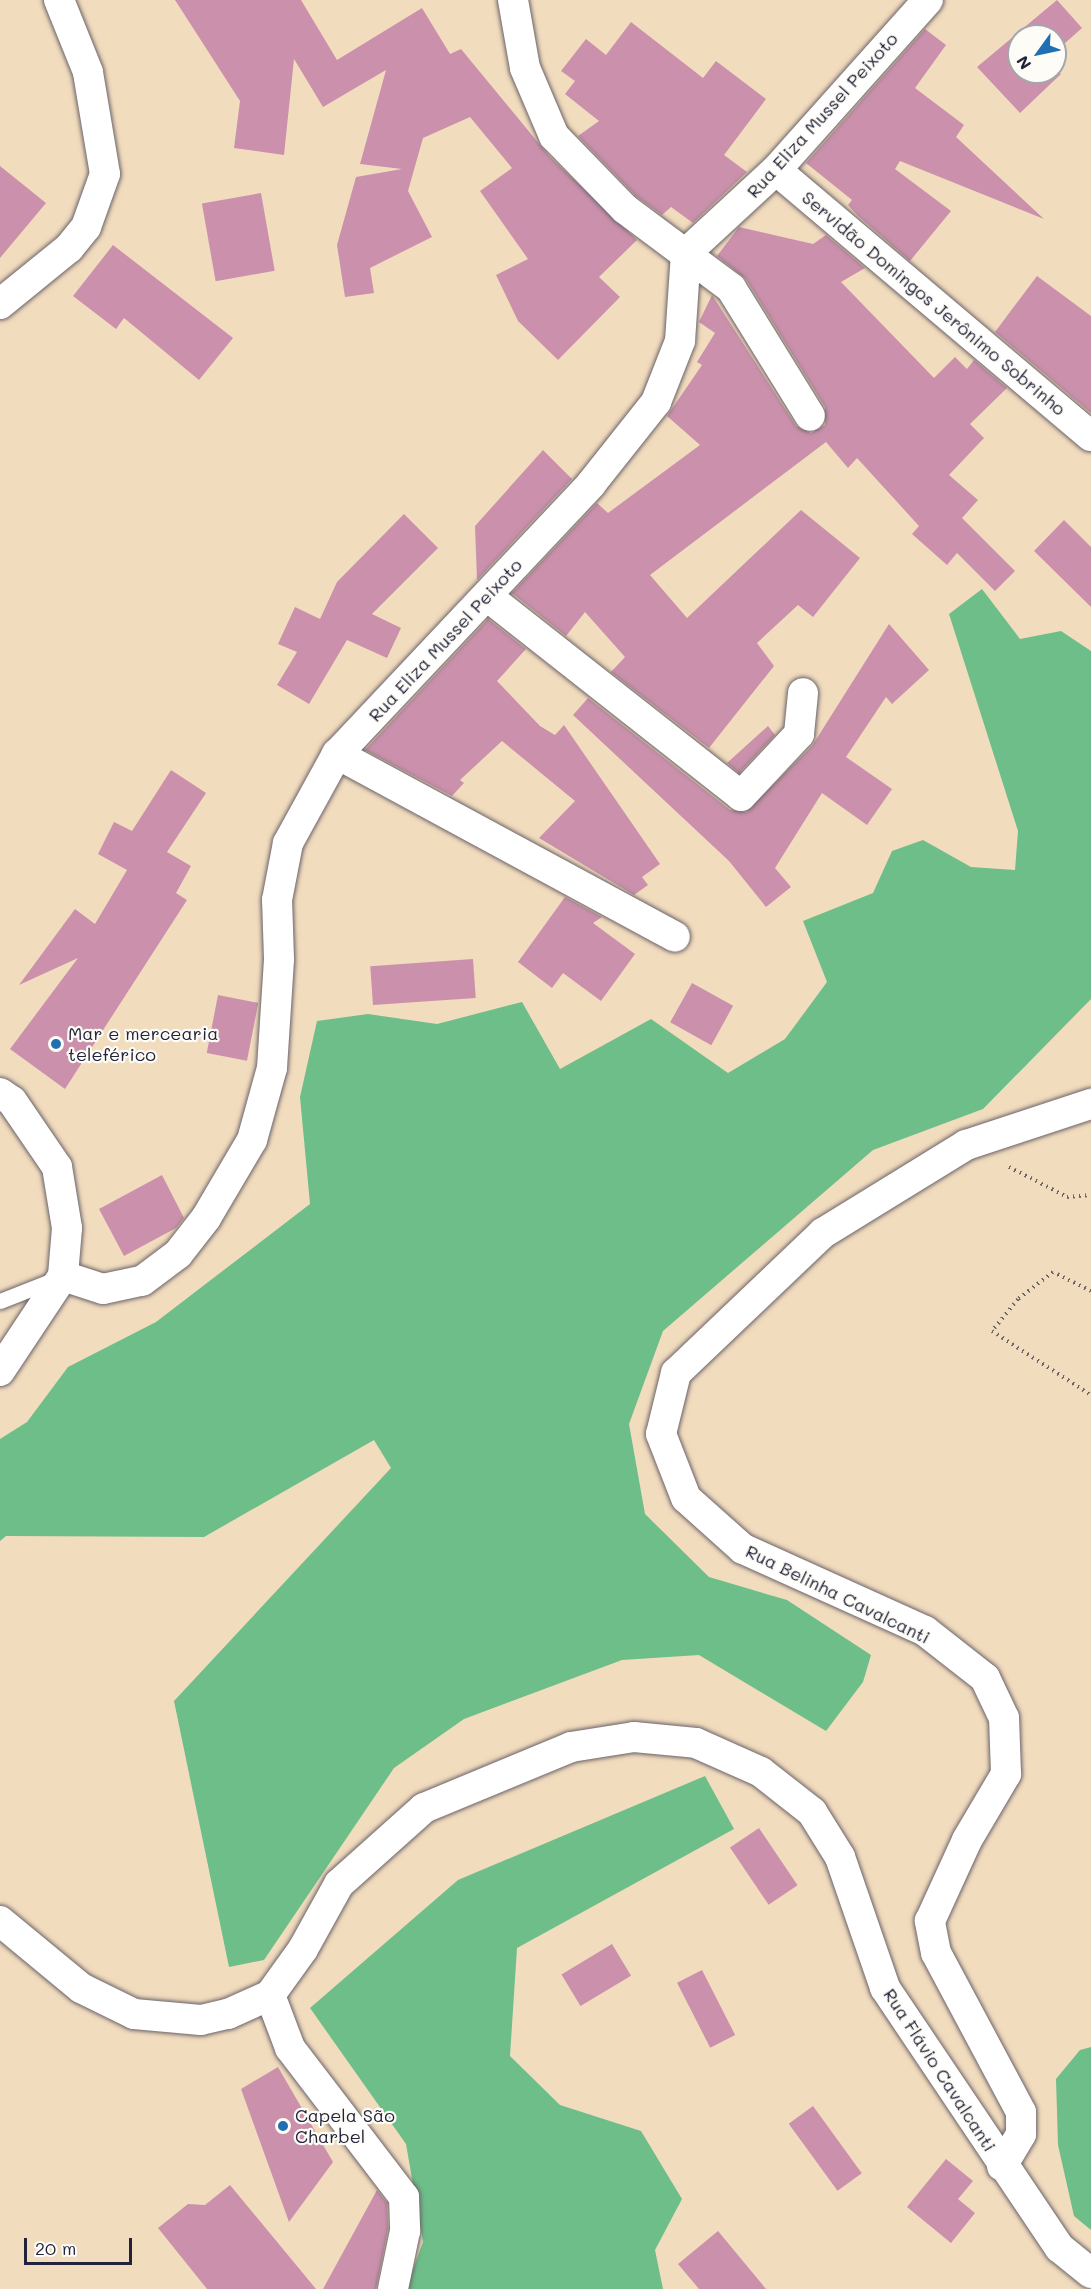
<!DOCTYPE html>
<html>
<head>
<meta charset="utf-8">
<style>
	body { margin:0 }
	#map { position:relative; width:1091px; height:2289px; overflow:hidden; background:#f2dcbe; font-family:Mali,sans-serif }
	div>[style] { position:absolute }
	.forest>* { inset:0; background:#6ebe89 }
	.building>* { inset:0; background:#cb91ac; transform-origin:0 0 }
	.path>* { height:4px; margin-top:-2px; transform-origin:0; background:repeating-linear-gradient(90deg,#6b6369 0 1.5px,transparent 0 6px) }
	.roads { filter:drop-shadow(0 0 2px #6b6369) drop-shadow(0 0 2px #6b6369) }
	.lane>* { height:15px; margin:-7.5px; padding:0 7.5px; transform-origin:7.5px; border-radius:7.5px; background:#fff }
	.street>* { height:30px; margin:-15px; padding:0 15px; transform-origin:15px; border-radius:15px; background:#fff }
	.dots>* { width:16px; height:16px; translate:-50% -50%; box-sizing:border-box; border:3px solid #fdfcf7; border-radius:50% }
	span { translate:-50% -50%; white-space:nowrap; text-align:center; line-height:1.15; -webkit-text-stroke:4.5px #fdfcf7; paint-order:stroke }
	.street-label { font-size:18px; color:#22223b }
	.poi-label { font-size:18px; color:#22223b }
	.left { translate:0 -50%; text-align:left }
	.north { position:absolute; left:1007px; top:24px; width:60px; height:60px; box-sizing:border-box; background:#fdfcf7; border:2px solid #a5a5ac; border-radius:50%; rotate:237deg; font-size:16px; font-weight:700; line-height:24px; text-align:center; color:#22223b }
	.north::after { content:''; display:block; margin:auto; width:21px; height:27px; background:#1f6fb2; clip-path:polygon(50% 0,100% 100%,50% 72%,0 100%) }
	.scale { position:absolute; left:24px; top:2238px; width:108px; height:27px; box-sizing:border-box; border:3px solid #22223b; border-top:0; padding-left:8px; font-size:18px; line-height:21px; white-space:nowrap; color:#22223b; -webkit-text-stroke:4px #fdfcf7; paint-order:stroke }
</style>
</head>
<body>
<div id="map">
	<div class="forest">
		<div style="clip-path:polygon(982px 589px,1020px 639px,1061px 631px,1091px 651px,1091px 999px,983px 1109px,873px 1150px,663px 1331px,629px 1424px,645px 1514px,709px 1577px,787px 1600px,871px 1655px,863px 1682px,826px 1731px,699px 1655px,622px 1660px,464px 1719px,394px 1768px,264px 1960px,229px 1967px,174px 1701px,391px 1468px,374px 1440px,204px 1537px,6px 1536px,0 1541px,0 1439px,27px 1422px,68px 1367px,156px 1322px,310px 1204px,300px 1097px,317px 1021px,368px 1014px,437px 1024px,522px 1002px,560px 1069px,651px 1019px,728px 1073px,785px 1039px,827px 982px,803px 921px,873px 893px,892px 851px,923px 840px,971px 867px,1015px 870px,1018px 831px,949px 614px)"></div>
		<div style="clip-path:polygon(705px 1776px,734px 1829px,517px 1948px,510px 2056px,560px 2105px,641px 2131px,682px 2199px,655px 2250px,663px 2289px,406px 2289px,423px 2242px,406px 2144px,310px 2008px,458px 1880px)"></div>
		<div style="clip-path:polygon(1091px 2047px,1091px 2230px,1074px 2216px,1058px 2145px,1056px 2079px,1080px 2050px)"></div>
	</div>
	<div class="building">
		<div style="clip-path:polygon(175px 0,301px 0,337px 60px,422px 8px,450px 54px,461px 49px,550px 157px,637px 240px,599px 277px,620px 297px,558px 360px,518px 321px,496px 275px,528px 259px,480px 191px,512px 168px,470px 117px,423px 138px,408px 191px,432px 237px,370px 268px,374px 293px,345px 297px,337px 245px,356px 177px,402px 169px,360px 164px,386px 70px,323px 107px,294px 59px,284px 155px,234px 148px,240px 101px)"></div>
		<div style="clip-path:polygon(1057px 0,1082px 28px,1055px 52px,1055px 36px,1019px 36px,1019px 72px,1055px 72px,1055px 68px,1061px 74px,1020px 113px,977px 67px)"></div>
		<div style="clip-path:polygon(631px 22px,703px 78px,716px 61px,766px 99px,724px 155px,747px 172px,693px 223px,671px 207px,662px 215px,636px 196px,578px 136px,599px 121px,565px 94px,575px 81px,561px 71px,586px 39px,606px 55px)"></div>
		<div style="clip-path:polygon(925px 29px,946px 45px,915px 88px,964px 125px,956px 137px,1044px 219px,900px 161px,895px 169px,951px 211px,910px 261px,857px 215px,848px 205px,852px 200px,806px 163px)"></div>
		<div style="clip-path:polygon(0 166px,46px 203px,0 258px)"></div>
		<div style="left:261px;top:193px;width:79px;height:60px;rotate:80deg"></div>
		<div style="clip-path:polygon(739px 227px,813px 244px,826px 235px,865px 268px,841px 282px,934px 378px,955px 357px,967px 369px,974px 360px,1007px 388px,970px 424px,984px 438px,949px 475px,978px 500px,962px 518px,1015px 571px,995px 591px,957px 553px,947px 565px,912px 534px,919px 526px,857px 458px,848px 468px,826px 442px,650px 575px,687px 618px,801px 510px,860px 558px,813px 617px,798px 605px,757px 643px,774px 666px,709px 748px,611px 672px,625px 657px,585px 612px,566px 636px,512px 593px,597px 503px,608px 513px,700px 445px,667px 416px,702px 365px,697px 362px,715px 333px,699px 322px,712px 295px,796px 426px,811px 433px,825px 425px,825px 407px,746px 279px,717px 256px)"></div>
		<div style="clip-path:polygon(113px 245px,233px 338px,199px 380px,124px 318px,116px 329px,73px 296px)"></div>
		<div style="clip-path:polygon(1037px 276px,1091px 316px,1091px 413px,995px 332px)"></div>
		<div style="clip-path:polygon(543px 450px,572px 479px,477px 580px,475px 526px)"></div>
		<div style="clip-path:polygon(404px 514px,438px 548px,372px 614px,401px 628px,387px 658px,347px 640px,309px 704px,277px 685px,297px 652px,278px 644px,295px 607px,320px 619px,337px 582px)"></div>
		<div style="clip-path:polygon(1064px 520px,1091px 547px,1091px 607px,1034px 551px)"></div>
		<div style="clip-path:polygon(488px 619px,526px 649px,497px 681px,540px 726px,555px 735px,564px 725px,660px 864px,642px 877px,648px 885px,634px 895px,539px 838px,575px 801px,502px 741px,460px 780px,464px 783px,452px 796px,365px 750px)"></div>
		<div style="clip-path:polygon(889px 624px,929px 670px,892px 704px,886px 697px,846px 757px,892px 789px,867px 825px,822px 793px,775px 868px,791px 887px,766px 907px,729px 861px,573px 715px,588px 698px,730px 810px,746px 812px,812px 746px)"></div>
		<div style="clip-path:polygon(768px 726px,775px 735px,739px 773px,727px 763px)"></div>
		<div style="clip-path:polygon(171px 770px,206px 793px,167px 852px,191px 866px,176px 893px,187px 900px,65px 1089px,10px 1049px,78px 958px,19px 985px,75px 909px,95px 924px,127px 870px,98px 854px,114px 822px,132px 831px)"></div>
		<div style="clip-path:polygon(565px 897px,602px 917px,593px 923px,635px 954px,601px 1001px,563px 973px,552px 988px,518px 962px)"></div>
		<div style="left:473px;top:959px;width:39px;height:103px;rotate:86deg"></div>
		<div style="left:692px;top:983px;width:47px;height:45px;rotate:29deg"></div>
		<div style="left:218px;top:995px;width:41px;height:59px;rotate:11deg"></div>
		<div style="clip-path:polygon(162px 1175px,184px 1218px,176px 1228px,124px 1256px,99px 1209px)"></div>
		<div style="left:759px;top:1828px;width:69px;height:35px;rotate:56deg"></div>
		<div style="left:612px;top:1944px;width:37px;height:59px;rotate:59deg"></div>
		<div style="left:702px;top:1970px;width:73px;height:28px;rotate:63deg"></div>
		<div style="clip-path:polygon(278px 2067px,333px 2162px,289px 2222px,241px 2089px)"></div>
		<div style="left:813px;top:2106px;width:83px;height:30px;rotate:54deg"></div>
		<div style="clip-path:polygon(946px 2159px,973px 2181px,958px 2199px,975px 2213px,951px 2243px,907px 2207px)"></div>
		<div style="clip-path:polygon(230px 2185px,316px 2289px,207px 2289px,158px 2228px,188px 2204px,205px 2205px)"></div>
		<div style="clip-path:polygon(377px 2190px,387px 2203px,388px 2229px,376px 2289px,323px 2289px)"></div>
		<div style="clip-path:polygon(718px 2231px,766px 2289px,699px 2289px,678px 2264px)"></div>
	</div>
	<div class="path">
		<div style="left:1009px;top:1167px;width:65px;rotate:27.3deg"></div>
		<div style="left:1067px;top:1197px;width:24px;rotate:-5deg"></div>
		<div style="left:1091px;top:1291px;width:42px;rotate:-153.4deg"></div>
		<div style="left:1053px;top:1272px;width:44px;rotate:142.4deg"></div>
		<div style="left:1018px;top:1299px;width:41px;rotate:129.1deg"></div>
		<div style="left:992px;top:1331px;width:118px;rotate:32.9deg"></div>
	</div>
	<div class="roads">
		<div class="lane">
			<div style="left:0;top:1301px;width:62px;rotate:-21.6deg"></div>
		</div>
		<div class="street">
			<div style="left:513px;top:0;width:69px;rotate:80deg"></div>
			<div style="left:525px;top:68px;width:74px;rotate:66.9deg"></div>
			<div style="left:554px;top:136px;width:102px;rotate:45.8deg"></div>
			<div style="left:625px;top:209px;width:132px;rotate:36.7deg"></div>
			<div style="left:731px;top:288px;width:150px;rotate:58.3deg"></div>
			<div style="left:776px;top:170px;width:412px;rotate:40.2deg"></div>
			<div style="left:0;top:304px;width:89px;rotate:-39.1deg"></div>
			<div style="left:69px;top:248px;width:27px;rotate:-51deg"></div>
			<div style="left:86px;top:227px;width:56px;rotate:-70.3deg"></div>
			<div style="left:105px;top:174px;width:103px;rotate:-99.5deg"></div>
			<div style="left:88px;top:72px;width:78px;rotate:-111.9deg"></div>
			<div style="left:487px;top:596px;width:323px;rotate:38.2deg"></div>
			<div style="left:741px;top:796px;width:85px;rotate:-46.9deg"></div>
			<div style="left:799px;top:734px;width:41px;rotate:-84.4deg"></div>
			<div style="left:337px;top:754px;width:384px;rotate:28.4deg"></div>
			<div style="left:0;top:1093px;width:14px;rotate:34deg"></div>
			<div style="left:12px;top:1101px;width:80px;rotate:55.7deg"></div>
			<div style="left:57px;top:1167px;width:62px;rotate:80.7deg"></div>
			<div style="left:67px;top:1228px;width:48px;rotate:94.8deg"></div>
			<div style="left:63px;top:1276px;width:114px;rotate:123.6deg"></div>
			<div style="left:63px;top:1276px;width:42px;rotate:18deg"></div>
			<div style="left:103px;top:1289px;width:40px;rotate:-12deg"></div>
			<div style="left:142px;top:1281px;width:45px;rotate:-36.9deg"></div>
			<div style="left:178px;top:1254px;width:46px;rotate:-52.1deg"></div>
			<div style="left:206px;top:1218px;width:91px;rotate:-59.5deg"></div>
			<div style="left:252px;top:1140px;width:75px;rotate:-74.5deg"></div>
			<div style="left:272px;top:1068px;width:109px;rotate:-86.3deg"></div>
			<div style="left:279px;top:959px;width:59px;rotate:-91.9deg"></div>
			<div style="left:277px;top:900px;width:58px;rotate:-79.1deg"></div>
			<div style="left:288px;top:843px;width:102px;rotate:-61.2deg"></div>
			<div style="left:337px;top:754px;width:371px;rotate:-46.7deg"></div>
			<div style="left:591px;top:484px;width:105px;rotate:-51.6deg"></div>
			<div style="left:656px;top:402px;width:66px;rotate:-68.5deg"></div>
			<div style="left:680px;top:341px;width:88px;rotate:-86.1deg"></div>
			<div style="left:686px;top:253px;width:122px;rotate:-42.7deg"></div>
			<div style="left:776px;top:170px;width:228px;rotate:-48.2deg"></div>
			<div style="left:0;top:1921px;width:105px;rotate:39.6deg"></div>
			<div style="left:81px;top:1988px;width:59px;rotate:26.1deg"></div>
			<div style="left:134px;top:2014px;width:67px;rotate:5.1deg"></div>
			<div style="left:201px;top:2020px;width:28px;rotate:-13deg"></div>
			<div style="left:228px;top:2014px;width:46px;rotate:-24.3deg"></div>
			<div style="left:270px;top:1995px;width:57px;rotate:-54.3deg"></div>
			<div style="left:303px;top:1949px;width:74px;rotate:-61deg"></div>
			<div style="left:339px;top:1884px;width:114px;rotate:-41.8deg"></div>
			<div style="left:424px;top:1808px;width:159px;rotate:-22.5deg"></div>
			<div style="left:571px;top:1747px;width:64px;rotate:-9deg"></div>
			<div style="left:634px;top:1737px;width:62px;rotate:5.5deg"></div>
			<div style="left:696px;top:1743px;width:71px;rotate:24deg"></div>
			<div style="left:761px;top:1772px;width:65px;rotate:38.1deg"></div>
			<div style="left:812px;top:1812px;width:53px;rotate:58.1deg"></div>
			<div style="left:840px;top:1857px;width:139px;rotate:71deg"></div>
			<div style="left:885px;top:1988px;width:313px;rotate:56.1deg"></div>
			<div style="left:1060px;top:2248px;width:40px;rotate:39deg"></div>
			<div style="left:270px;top:1995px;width:57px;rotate:69.3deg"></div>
			<div style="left:290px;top:2048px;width:188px;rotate:52.6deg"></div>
			<div style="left:404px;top:2197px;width:34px;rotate:88deg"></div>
			<div style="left:405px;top:2231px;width:59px;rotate:101.7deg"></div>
			<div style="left:1002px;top:2166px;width:37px;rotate:-59deg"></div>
			<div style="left:1021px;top:2134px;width:22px;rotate:-90deg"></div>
			<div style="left:1021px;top:2112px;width:180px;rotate:-118.1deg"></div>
			<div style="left:936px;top:1953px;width:33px;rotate:-101deg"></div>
			<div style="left:930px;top:1921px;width:89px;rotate:-65.4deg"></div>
			<div style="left:967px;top:1840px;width:77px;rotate:-59.4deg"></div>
			<div style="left:1006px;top:1774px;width:56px;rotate:-92deg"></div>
			<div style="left:1004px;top:1718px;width:44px;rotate:-115.4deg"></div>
			<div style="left:985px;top:1678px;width:76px;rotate:-141.9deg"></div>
			<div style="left:925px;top:1631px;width:200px;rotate:-155.7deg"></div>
			<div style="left:743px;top:1549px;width:76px;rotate:-138.2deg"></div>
			<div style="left:686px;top:1498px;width:69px;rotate:-111.3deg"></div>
			<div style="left:661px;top:1434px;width:63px;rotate:-76.2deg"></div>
			<div style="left:676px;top:1373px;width:203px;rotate:-43.6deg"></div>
			<div style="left:823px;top:1233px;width:168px;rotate:-31.6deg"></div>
			<div style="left:966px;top:1145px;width:132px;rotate:-18.2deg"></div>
		</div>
	</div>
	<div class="dots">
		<div style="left:56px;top:1044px;background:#1f6fb2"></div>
		<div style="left:283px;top:2126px;background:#1f6fb2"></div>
	</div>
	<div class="street-label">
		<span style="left:822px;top:115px;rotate:-48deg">Rua Eliza Mussel Peixoto</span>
		<span style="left:934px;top:303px;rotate:40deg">Servidão Domingos Jerônimo Sobrinho</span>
		<span style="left:445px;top:640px;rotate:-47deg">Rua Eliza Mussel Peixoto</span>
		<span style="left:838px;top:1594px;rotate:26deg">Rua Belinha Cavalcanti</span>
		<span style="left:940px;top:2070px;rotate:57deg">Rua Flávio Cavalcanti</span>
	</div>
	<div class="poi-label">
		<span class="left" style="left:68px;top:1044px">Mar e mercearia<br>teleférico</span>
		<span class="left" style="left:295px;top:2126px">Capela São<br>Charbel</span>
	</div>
	<div class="north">N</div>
	<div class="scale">20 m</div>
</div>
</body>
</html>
